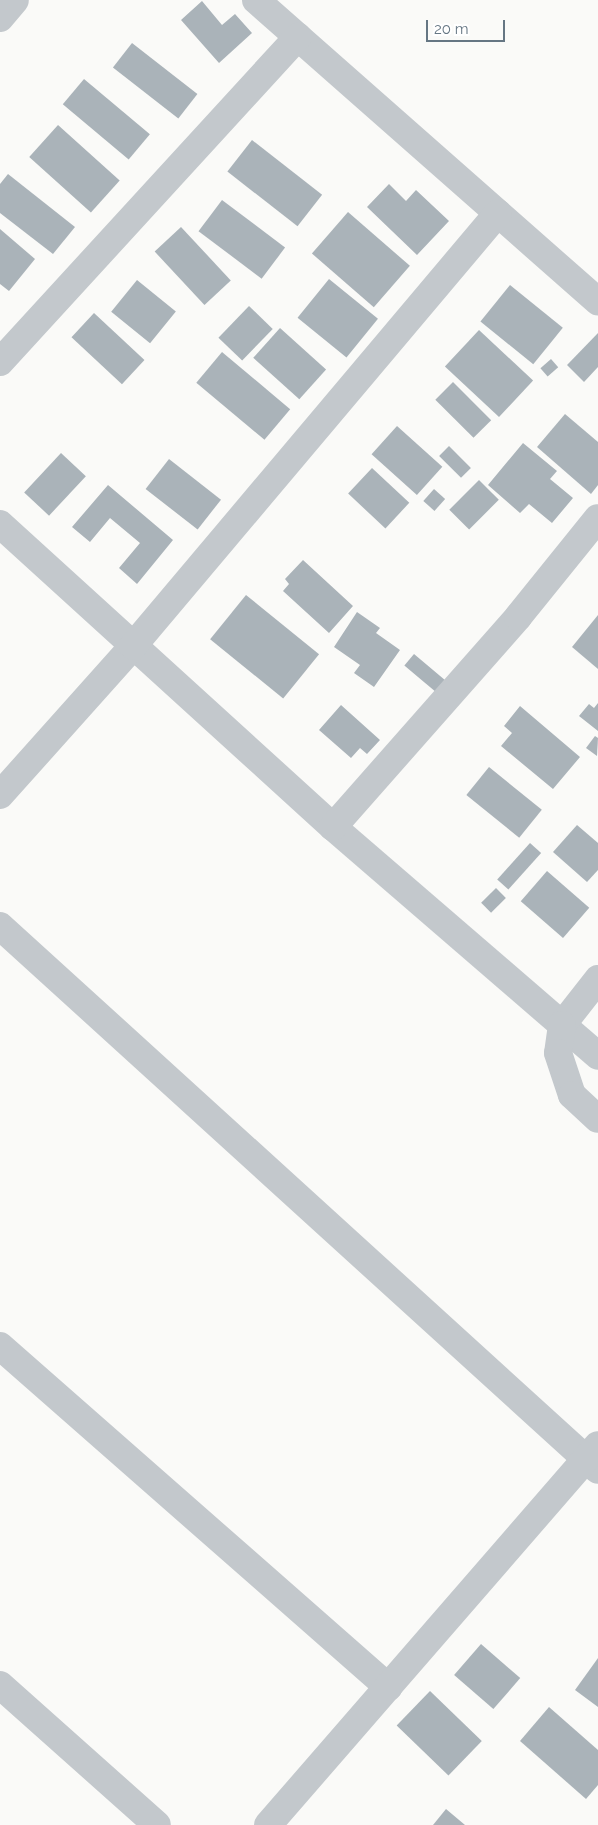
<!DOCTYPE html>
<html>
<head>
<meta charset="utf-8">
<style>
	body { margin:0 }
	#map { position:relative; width:598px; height:1825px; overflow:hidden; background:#fafaf8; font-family:Raleway,sans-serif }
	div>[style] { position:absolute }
	.building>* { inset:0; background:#aab3b9; transform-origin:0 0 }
	.minor>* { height:28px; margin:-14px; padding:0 14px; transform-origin:14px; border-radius:14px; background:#c3c8cc }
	span { translate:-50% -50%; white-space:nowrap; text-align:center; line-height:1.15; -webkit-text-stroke:5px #fff; paint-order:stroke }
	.scale { position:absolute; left:426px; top:20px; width:79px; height:22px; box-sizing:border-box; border:2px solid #657683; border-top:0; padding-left:6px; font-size:15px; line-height:18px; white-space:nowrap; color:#657683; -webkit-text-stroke:4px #fff; paint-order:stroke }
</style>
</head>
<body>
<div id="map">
	<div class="building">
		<div style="clip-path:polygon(202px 1px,222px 25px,235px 14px,252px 33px,219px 63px,181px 20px)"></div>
		<div style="left:132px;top:43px;width:83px;height:31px;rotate:38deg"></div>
		<div style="left:84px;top:79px;width:86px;height:33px;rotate:40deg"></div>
		<div style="left:58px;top:125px;width:83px;height:43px;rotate:42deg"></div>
		<div style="left:252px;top:140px;width:89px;height:40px;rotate:38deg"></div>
		<div style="clip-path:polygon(8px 174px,75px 227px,53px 254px,0 213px,0 184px)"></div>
		<div style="clip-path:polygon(389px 184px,406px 201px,416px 190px,449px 221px,417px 255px,367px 207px)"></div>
		<div style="left:222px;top:200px;width:79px;height:39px;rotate:37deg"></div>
		<div style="left:348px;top:212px;width:82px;height:55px;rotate:41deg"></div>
		<div style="left:181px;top:227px;width:73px;height:36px;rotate:47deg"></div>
		<div style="clip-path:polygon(0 229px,35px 259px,9px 291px,0 284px)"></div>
		<div style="left:329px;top:279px;width:63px;height:50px;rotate:39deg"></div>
		<div style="left:137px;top:280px;width:50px;height:41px;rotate:39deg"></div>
		<div style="left:510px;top:285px;width:68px;height:47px;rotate:39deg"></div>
		<div style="left:249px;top:306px;width:33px;height:44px;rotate:44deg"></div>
		<div style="left:94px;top:313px;width:69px;height:33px;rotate:43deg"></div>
		<div style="left:280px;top:328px;width:62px;height:40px;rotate:42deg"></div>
		<div style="left:479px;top:330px;width:74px;height:50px;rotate:43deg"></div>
		<div style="clip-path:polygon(598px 333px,598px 367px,584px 382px,567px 365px)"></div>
		<div style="left:222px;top:352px;width:89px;height:40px;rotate:40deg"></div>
		<div style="left:551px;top:359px;width:11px;height:14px;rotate:49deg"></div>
		<div style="left:453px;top:382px;width:54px;height:25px;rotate:45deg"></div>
		<div style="clip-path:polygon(565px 414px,598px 442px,598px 485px,591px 494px,537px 447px)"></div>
		<div style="left:397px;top:426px;width:61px;height:38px;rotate:42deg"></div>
		<div style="clip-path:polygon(523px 443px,557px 471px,550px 479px,573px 498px,552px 523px,529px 504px,520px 513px,488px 485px)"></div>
		<div style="left:449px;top:446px;width:31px;height:14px;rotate:45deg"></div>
		<div style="left:61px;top:453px;width:34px;height:54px;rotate:43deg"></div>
		<div style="left:169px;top:459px;width:66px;height:38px;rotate:38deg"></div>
		<div style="left:372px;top:468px;width:51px;height:35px;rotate:43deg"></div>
		<div style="left:479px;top:480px;width:28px;height:42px;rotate:45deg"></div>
		<div style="clip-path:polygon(108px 485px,173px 540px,137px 584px,119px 568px,140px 543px,110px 518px,90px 542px,72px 527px)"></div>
		<div style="left:434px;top:489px;width:15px;height:16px;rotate:42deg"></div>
		<div style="clip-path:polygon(303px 560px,353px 606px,329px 633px,283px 591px,289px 584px,285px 579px)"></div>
		<div style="left:246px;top:595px;width:94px;height:57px;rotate:39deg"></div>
		<div style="clip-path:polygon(357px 612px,380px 628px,376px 633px,400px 650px,374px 687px,354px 673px,360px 665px,334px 647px)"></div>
		<div style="clip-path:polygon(598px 615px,598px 669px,572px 647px)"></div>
		<div style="left:414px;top:654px;width:45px;height:15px;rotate:40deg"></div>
		<div style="clip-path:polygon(598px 703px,598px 731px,579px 716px,589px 704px,594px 708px)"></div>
		<div style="clip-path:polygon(341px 705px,380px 740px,367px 754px,360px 748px,351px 758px,319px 730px)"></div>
		<div style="clip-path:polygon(520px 706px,580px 757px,553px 789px,501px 746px,512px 733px,504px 726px)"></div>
		<div style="clip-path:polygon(595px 736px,598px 738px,597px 756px,586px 748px)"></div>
		<div style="left:489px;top:767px;width:68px;height:36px;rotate:39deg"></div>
		<div style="clip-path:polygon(577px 825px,598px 843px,598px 870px,587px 882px,553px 852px)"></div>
		<div style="left:530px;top:843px;width:15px;height:49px;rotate:42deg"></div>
		<div style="left:547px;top:871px;width:56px;height:40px;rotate:41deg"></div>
		<div style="left:496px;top:888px;width:14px;height:21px;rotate:45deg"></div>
		<div style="left:481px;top:1644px;width:52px;height:41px;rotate:41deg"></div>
		<div style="clip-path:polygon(598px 1658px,598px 1707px,575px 1690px)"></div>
		<div style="left:430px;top:1691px;width:72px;height:48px;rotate:44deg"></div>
		<div style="clip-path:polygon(549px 1707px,598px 1750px,598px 1785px,586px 1799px,520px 1741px)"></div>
		<div style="clip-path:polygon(446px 1809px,465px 1825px,433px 1825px)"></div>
	</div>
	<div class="minor">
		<div style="left:256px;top:0;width:456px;rotate:41.4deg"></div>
		<div style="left:0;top:18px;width:23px;rotate:-50deg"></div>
		<div style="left:0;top:362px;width:441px;rotate:-47.5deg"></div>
		<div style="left:0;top:524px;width:450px;rotate:42.3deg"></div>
		<div style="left:333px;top:827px;width:350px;rotate:40.8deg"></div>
		<div style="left:0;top:795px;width:200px;rotate:-48.2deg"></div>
		<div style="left:133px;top:646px;width:566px;rotate:-49.87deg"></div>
		<div style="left:333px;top:827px;width:280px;rotate:-48.6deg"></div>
		<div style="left:518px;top:617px;width:127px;rotate:-51.1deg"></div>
		<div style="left:0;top:926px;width:808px;rotate:42.29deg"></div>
		<div style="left:598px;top:979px;width:58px;rotate:128deg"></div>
		<div style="left:562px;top:1025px;width:28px;rotate:98deg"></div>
		<div style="left:558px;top:1053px;width:44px;rotate:71.6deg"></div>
		<div style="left:572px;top:1095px;width:35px;rotate:43deg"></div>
		<div style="left:0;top:1346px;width:517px;rotate:41.31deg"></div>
		<div style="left:0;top:1685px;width:210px;rotate:41.7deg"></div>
		<div style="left:268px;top:1825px;width:503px;rotate:-49.03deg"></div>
	</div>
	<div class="scale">20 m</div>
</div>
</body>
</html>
